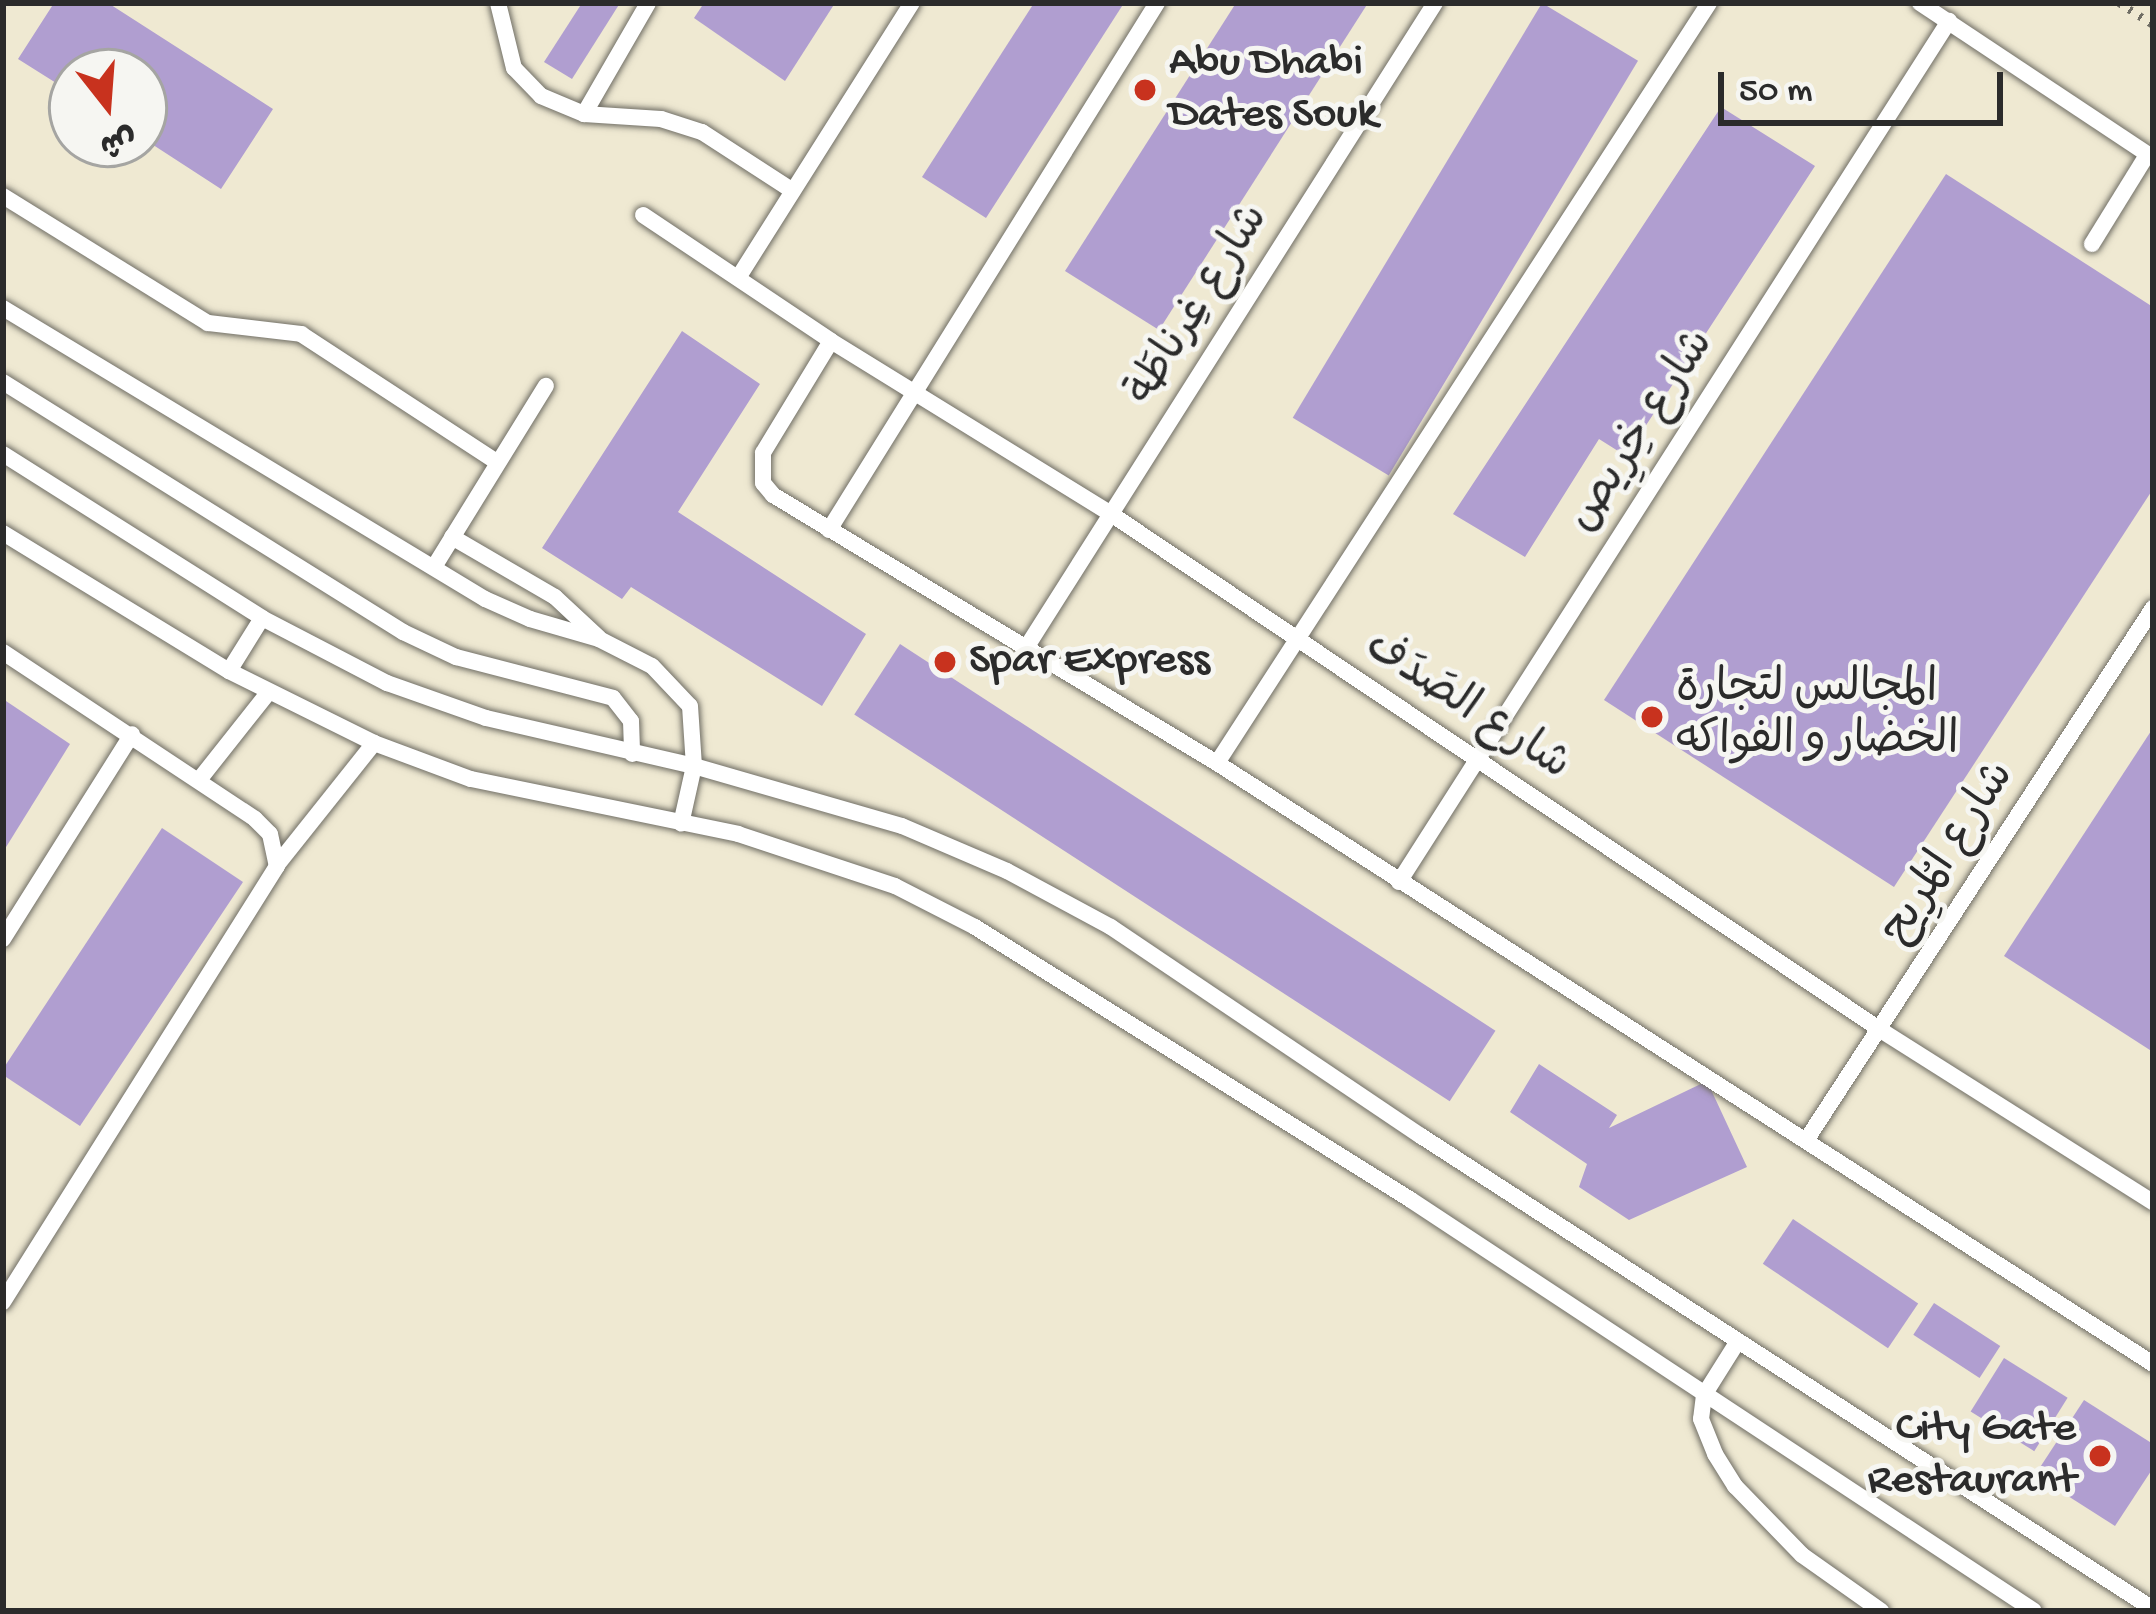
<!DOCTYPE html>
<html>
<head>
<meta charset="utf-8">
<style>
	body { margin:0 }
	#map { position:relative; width:2156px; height:1614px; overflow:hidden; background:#efe9d2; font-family:"Gochi Hand","Playpen Sans Arabic",sans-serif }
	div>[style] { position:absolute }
	.building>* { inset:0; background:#b09ed0; transform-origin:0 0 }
	.path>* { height:8px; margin-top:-4px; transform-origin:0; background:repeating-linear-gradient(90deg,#706e65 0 3px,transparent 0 12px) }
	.roads { filter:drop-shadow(0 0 3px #706e65) drop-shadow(0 0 3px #706e65) }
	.lane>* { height:16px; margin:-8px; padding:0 8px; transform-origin:8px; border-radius:8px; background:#fff }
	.dots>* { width:33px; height:33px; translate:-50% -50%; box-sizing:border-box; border:6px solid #f6f6f2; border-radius:50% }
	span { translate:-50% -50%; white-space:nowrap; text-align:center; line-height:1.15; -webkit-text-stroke:10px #f6f6f2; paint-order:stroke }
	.poi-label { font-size:45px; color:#2b2b2b }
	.left { translate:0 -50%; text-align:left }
	.right { translate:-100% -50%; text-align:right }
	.street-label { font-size:45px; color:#2b2b2b }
	.frame { position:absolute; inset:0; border:6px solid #2b2b2b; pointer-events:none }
	.north { position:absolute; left:48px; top:48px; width:120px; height:120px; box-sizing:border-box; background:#f6f6f2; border:3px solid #a5a5a2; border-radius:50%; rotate:163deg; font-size:33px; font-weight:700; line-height:48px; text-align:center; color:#2b2b2b }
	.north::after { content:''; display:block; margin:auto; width:42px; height:54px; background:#c8321e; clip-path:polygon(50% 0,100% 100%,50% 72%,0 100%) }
	.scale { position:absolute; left:1718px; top:72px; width:285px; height:54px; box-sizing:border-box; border:6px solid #2b2b2b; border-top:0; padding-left:15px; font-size:36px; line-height:42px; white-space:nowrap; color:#2b2b2b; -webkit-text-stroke:9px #f6f6f2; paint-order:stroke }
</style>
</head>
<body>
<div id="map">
	<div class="building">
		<div style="clip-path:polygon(54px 3px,108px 3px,273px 109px,221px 189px,144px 139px,144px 72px,72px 72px,72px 93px,18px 59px)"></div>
		<div style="clip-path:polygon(582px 3px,620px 3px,572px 79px,544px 62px)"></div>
		<div style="clip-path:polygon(704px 3px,835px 3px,785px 81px,694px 18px)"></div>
		<div style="clip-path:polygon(1034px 3px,1124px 3px,986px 218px,922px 177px)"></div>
		<div style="clip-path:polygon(1236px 3px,1368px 3px,1159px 330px,1065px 271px)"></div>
		<div style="left:1542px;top:3px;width:112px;height:484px;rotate:31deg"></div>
		<div style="clip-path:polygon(1721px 107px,1815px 166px,1626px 456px,1599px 439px,1525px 557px,1453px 514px)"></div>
		<div style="clip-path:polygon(1946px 174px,2153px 307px,2153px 489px,1894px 887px,1604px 700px)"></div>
		<div style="clip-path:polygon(682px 331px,760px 384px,678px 512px,866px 634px,822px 706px,631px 587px,622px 599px,542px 548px)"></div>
		<div style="left:900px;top:644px;width:710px;height:84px;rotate:33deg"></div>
		<div style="clip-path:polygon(3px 699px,70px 744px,3px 852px)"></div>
		<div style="clip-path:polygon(2153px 728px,2153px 1052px,2004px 956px)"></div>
		<div style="clip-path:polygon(162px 828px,243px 882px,80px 1126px,3px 1075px,3px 1069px)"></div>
		<div style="clip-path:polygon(1539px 1064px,1617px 1115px,1609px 1128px,1707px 1081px,1747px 1167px,1629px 1220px,1579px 1187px,1587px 1164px,1510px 1112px)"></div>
		<div style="left:1793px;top:1219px;width:151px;height:54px;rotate:34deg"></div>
		<div style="left:1934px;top:1303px;width:79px;height:38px;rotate:33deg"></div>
		<div style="left:2004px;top:1358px;width:75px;height:63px;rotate:32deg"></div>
		<div style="clip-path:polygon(2084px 1400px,2153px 1444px,2153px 1468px,2115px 1526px,2035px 1475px)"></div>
	</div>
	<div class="path">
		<div style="left:2119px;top:3px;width:40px;rotate:32.9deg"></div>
	</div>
	<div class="roads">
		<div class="lane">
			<div style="left:498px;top:3px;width:67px;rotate:76.2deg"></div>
			<div style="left:514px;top:68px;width:39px;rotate:46deg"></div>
			<div style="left:541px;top:96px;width:47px;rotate:22.7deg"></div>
			<div style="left:584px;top:114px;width:77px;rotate:3.7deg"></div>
			<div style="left:661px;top:119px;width:43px;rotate:17.6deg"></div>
			<div style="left:702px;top:132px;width:108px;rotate:33deg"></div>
			<div style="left:1920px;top:3px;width:280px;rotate:33.6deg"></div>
			<div style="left:584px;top:114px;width:128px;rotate:-60deg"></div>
			<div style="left:3px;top:196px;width:241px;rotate:31.8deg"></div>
			<div style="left:208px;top:323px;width:94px;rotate:6.7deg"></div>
			<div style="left:301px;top:334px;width:235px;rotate:33.2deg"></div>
			<div style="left:643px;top:215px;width:226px;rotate:33.8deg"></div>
			<div style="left:831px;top:341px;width:329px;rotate:31.7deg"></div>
			<div style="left:1111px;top:514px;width:925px;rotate:33.84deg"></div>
			<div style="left:1879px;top:1029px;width:324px;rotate:32.3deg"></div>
			<div style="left:2092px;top:244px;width:105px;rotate:-58.3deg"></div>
			<div style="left:738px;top:278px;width:325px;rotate:-57.7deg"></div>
			<div style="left:3px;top:308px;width:563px;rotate:31.12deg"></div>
			<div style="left:485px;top:599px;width:49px;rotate:24deg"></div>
			<div style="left:530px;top:619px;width:72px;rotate:16.2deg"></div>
			<div style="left:599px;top:639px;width:59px;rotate:27deg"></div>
			<div style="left:652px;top:666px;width:55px;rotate:46.5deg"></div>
			<div style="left:690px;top:706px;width:60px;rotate:86.2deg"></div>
			<div style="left:694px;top:766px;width:59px;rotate:102.6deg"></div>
			<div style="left:831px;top:341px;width:131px;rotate:121.3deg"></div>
			<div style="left:763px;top:453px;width:30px;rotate:90deg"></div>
			<div style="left:763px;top:483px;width:16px;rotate:50deg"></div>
			<div style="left:773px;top:495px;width:519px;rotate:31.12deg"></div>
			<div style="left:1217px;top:763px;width:1112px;rotate:32.7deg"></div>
			<div style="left:3px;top:382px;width:472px;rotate:32deg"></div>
			<div style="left:403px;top:632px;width:59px;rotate:25.3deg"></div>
			<div style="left:456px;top:657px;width:162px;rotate:14.6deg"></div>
			<div style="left:613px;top:698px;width:29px;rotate:52deg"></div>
			<div style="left:631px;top:721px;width:33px;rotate:88deg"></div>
			<div style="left:3px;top:454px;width:307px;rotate:32.3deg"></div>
			<div style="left:262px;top:618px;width:141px;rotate:27.5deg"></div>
			<div style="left:387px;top:683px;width:105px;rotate:19.5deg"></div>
			<div style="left:486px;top:718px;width:213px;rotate:13deg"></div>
			<div style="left:694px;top:766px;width:216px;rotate:16.1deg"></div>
			<div style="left:902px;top:826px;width:114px;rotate:23.2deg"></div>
			<div style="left:1007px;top:871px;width:118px;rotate:28.3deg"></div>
			<div style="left:1111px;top:927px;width:374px;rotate:34deg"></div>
			<div style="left:1421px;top:1136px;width:872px;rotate:32.87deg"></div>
			<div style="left:829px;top:530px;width:621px;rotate:-58.1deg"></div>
			<div style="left:3px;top:533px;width:265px;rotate:31.4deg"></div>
			<div style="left:229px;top:671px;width:162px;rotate:26.4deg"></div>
			<div style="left:374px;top:743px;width:103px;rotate:20.4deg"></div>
			<div style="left:471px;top:779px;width:273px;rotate:11.6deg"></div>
			<div style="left:738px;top:834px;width:165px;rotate:18.3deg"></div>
			<div style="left:895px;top:886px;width:90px;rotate:27.1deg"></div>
			<div style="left:975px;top:927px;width:514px;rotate:32.05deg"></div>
			<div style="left:1411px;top:1200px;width:746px;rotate:33.41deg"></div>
			<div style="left:452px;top:537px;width:119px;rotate:30.2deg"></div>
			<div style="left:555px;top:597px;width:60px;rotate:43deg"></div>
			<div style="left:434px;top:567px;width:213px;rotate:-58.3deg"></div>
			<div style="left:1026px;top:648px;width:764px;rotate:-57.62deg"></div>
			<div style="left:3px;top:652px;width:302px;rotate:33.5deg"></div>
			<div style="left:255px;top:819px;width:21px;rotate:45deg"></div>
			<div style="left:270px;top:834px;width:33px;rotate:78deg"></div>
			<div style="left:277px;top:866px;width:515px;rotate:122.15deg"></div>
			<div style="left:229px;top:671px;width:62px;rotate:-58.1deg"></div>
			<div style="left:1217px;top:763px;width:905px;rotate:-57.08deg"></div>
			<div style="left:199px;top:780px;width:111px;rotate:-51.6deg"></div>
			<div style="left:277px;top:865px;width:156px;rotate:-51.5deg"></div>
			<div style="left:1399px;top:882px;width:1022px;rotate:-57.43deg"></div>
			<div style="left:3px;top:939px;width:242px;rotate:-57.8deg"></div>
			<div style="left:1807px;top:1139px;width:634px;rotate:-56.91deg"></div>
			<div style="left:1738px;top:1341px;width:64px;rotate:122.2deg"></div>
			<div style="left:1704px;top:1395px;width:24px;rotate:97deg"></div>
			<div style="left:1701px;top:1419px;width:38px;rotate:68deg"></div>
			<div style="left:1715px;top:1454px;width:38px;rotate:58deg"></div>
			<div style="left:1735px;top:1486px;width:96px;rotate:45.8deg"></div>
			<div style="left:1802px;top:1555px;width:97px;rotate:35.3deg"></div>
		</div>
	</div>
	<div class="dots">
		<div style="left:1145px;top:90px;background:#c8321e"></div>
		<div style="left:945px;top:662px;background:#c8321e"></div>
		<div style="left:1652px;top:717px;background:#c8321e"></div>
		<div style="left:2100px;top:1456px;background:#c8321e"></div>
	</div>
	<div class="poi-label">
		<span class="left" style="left:1169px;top:90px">Abu Dhabi<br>Dates Souk</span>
		<span class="left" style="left:969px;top:662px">Spar Express</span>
		<span class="left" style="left:1676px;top:717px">المجالس لتجارة<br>الخضار و الفواكه</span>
		<span class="right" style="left:2076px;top:1456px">City Gate<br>Restaurant</span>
	</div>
	<div class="street-label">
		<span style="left:1200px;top:306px;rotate:-58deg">شارع غِرناطَة</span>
		<span style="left:1643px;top:432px;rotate:-57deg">شارع خِرِيص</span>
		<span style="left:1466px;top:708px;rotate:33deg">شارع الصَدَف</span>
		<span style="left:1950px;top:854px;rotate:-57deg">شارع المُرِيح</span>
	</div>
	<div class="frame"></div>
	<div class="north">ش</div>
	<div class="scale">50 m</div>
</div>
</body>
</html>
